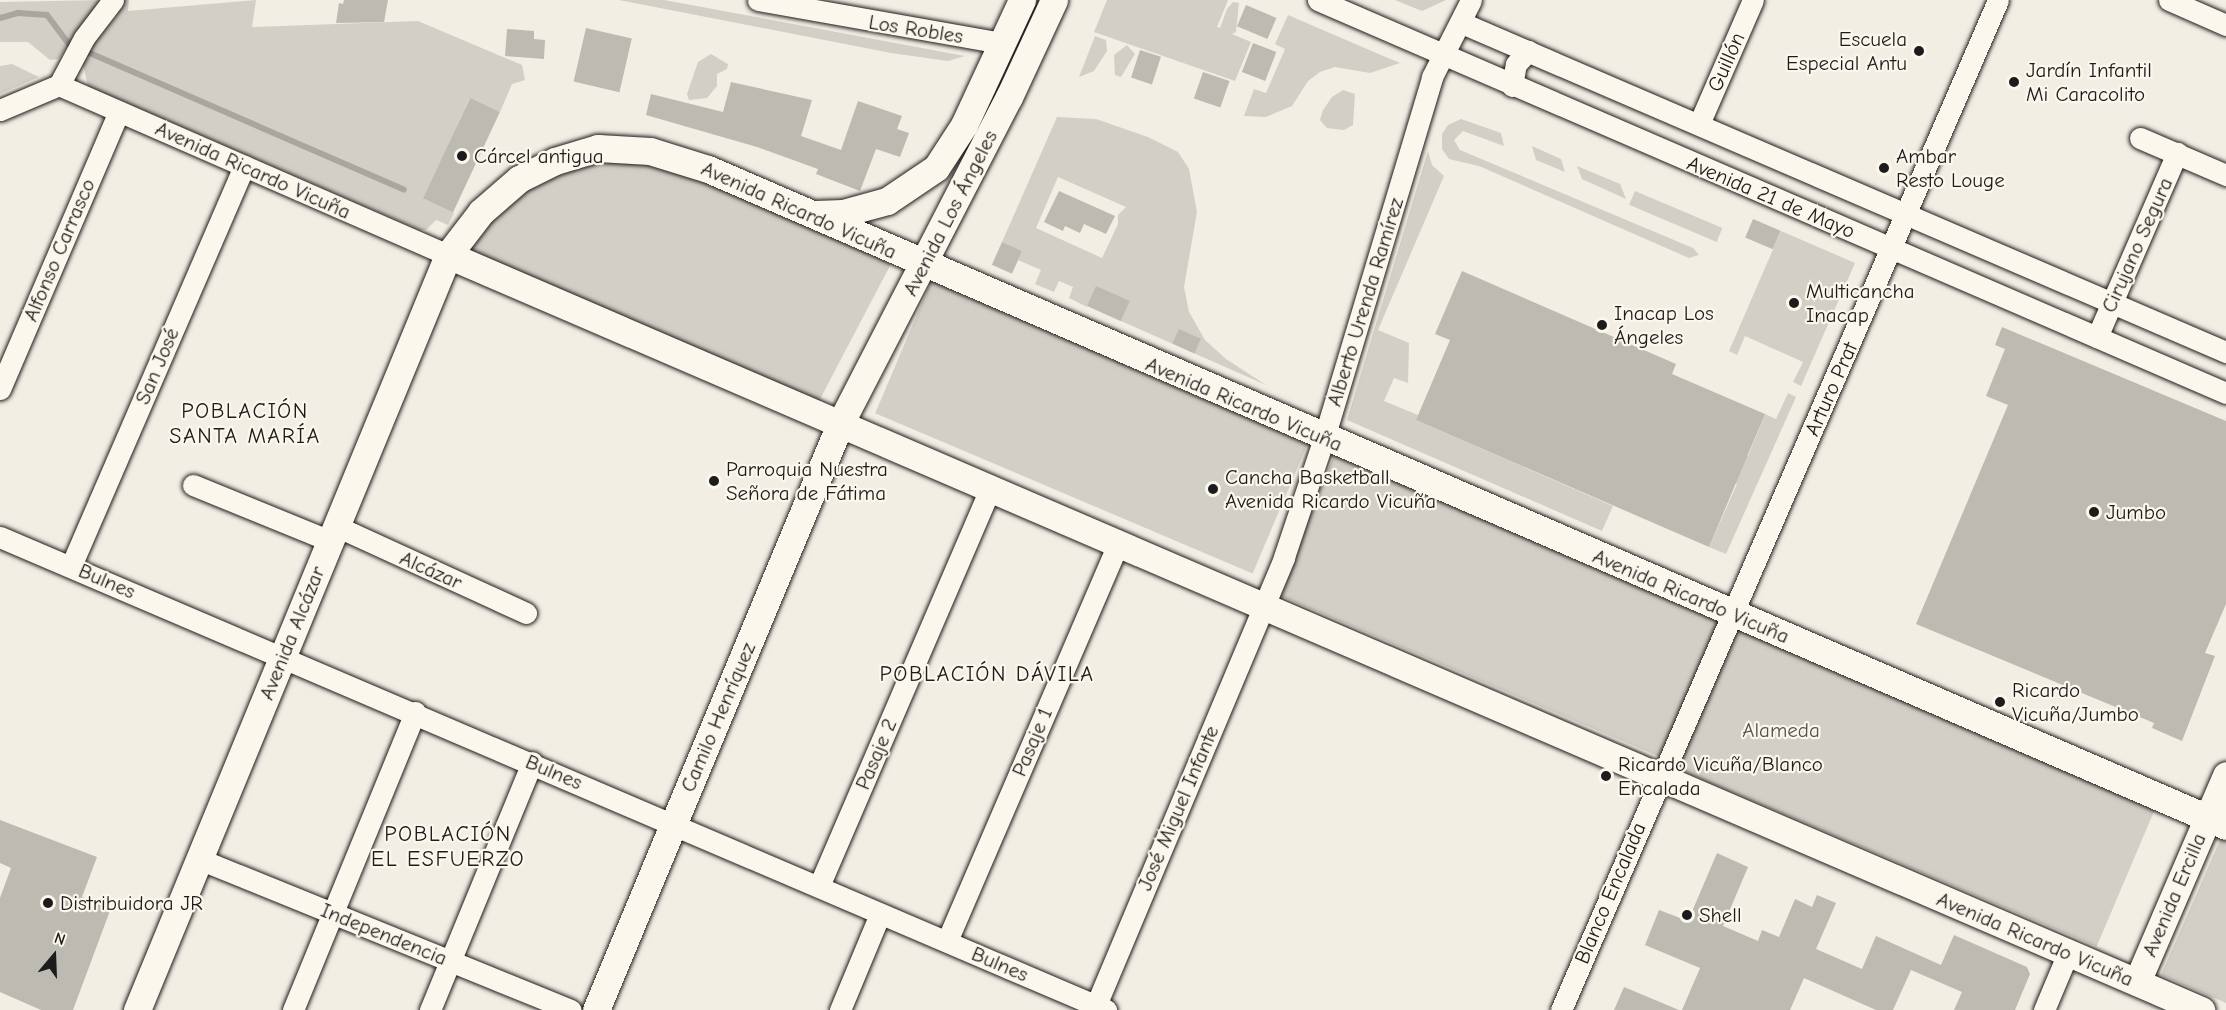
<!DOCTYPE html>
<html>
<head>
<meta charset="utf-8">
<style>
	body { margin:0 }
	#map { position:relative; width:2226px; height:1010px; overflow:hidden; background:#f2eee4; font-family:"Comic Neue",sans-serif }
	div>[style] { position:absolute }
	.green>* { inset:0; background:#d2cfc6; transform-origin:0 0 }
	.stream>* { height:6px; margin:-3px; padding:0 3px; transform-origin:3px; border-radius:3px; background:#a9a6a0 }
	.building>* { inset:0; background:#bdbab1; transform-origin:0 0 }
	.roads { filter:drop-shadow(0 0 2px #1c1c1c) drop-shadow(0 0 2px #1c1c1c) }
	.minor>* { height:21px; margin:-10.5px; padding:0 10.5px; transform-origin:10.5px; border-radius:10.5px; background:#fbf7ec }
	.major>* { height:27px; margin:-13.5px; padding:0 13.5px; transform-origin:13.5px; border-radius:13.5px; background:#fbf7ec }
	.dots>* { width:16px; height:16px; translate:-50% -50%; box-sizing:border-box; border:3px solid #fbf7ec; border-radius:50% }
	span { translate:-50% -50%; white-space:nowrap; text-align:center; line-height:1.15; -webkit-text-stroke:4.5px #fbf7ec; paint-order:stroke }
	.street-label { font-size:21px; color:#1c1c1c }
	.poi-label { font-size:21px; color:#1c1c1c }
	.right { translate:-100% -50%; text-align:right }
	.left { translate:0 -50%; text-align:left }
	.park-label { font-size:21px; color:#53524f }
	.neighbourhood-label { font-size:22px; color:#1c1c1c; letter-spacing:1.5px }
	.north { position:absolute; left:24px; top:926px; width:60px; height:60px; -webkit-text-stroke:4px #fbf7ec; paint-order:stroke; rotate:19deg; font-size:16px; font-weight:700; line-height:24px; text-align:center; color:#1c1c1c }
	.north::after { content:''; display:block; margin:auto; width:21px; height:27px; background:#1c1c1c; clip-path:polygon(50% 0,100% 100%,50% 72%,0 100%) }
</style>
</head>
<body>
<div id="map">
	<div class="green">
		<div style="clip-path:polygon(103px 0,58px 59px,50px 60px,28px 42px,0 42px,0 2px)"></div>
		<div style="clip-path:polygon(124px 0,129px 0,128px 11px,256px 0,252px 27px,418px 21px,522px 65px,525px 80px,512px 84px,500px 112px,469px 99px,424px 199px,454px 213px,448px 225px,436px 220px,426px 230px,420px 230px,88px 86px,82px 60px,91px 43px,116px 17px)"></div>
		<div style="clip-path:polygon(619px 0,664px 0,965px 56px,948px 61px,891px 53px)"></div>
		<div style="clip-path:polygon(1107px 0,1228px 0,1217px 27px,1220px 28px,1227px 9px,1233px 2px,1239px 3px,1236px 32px,1232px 34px,1251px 42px,1235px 81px,1094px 32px)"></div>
		<div style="clip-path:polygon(1395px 0,1446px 0,1422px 11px)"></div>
		<div style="clip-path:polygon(1288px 15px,1381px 55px,1400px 63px,1370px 73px,1335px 67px,1320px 72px,1308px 81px,1292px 106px,1266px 117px,1244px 116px,1254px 89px,1266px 93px,1285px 49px,1275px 44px)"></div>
		<div style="clip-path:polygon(1095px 36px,1106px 40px,1107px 51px,1094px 71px,1079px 77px)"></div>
		<div style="clip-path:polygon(1127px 45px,1135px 54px,1121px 77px,1115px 75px,1114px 55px)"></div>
		<div style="clip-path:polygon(711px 54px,728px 64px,727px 69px,717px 74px,717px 86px,707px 98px,689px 100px,687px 94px,698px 62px)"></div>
		<div style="clip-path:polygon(12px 64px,39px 77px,0 94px,0 66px)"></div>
		<div style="clip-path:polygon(1343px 90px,1355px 94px,1353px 125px,1344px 130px,1327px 128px,1320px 120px,1323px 110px,1332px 97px)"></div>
		<div style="clip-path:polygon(evenodd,1057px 117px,1096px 119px,1148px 137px,1178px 152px,1189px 169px,1197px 212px,1184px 287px,1189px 312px,1205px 340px,1226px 359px,1266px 385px,1121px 321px,1128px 304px,1096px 287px,1087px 307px,1069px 298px,1073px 287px,1059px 281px,1054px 292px,1035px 284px,1041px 270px,1018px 260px,1022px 251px,1002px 242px,1057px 117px,1058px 177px,1126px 207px,1118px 215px,1118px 224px,1102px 258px,1036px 228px,1058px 177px)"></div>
		<div style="clip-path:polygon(1461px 119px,1501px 133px,1504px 146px,1463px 131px,1454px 140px,1460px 150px,1693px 248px,1699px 255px,1689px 258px,1479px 166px,1449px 159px,1442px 149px,1442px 134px,1448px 125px)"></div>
		<div style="clip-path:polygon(1532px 146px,1561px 159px,1565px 172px,1536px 160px)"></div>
		<div style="clip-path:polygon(1428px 151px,1432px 165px,1444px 176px,1378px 330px,1409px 343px,1408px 383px,1394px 378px,1384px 401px,1418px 415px,1416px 420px,1613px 506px,1602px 531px,1347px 420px)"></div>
		<div style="clip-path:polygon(647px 158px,893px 260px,818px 403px,466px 251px,512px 196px,581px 161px)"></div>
		<div style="clip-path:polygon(1577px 166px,1620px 184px,1626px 199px,1582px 179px)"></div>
		<div style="left:1635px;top:191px;width:95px;height:15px;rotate:23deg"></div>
		<div style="clip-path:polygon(1781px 231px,1855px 263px,1801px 386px,1793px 382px,1803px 362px,1745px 336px,1737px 355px,1729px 351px)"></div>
		<div style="left:933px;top:277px;width:410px;height:148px;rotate:23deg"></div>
		<div style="clip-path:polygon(1788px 393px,1796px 397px,1726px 554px,1709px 547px,1737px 484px,1695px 466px,1707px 439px,1748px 456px,1765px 414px,1776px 419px)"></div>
		<div style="left:1336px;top:451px;width:419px;height:155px;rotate:23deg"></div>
		<div style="left:1738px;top:627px;width:455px;height:154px;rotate:23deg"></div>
		<div style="clip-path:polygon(2221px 838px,2226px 840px,2226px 1003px,2161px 975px)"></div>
	</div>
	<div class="stream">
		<div style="left:0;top:18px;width:19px;rotate:-16deg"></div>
		<div style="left:18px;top:13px;width:29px;rotate:4deg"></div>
		<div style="left:47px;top:15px;width:36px;rotate:53deg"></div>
		<div style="left:69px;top:44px;width:365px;rotate:23.5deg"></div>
	</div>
	<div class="building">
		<div style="clip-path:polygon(344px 0,388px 0,384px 22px,336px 23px,339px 3px,343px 4px)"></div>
		<div style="left:1246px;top:5px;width:33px;height:23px;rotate:23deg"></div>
		<div style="left:586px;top:28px;width:47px;height:55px;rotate:13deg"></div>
		<div style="clip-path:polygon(507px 29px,534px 31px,534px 39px,545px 40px,544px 59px,505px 56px)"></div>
		<div style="left:1253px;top:43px;width:25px;height:31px;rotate:21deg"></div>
		<div style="left:1140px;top:50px;width:22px;height:29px;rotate:18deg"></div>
		<div style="left:1203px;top:72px;width:28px;height:28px;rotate:19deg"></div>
		<div style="clip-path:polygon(731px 82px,812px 100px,801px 136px,841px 150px,858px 101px,902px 116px,897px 129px,909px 133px,900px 157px,876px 149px,860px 191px,816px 174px,818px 169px,757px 147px,646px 115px,651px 94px,723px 112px)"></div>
		<div style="left:470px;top:98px;width:33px;height:111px;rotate:25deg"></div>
		<div style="clip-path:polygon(1059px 191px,1115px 216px,1106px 234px,1084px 224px,1080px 233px,1065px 226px,1063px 231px,1044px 222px)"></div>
		<div style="left:1753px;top:219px;width:30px;height:20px;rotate:23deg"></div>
		<div style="left:1002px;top:242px;width:22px;height:25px;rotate:24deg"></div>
		<div style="clip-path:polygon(1462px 271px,1676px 364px,1672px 374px,1765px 414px,1709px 547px,1416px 420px,1450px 340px,1435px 334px)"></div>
		<div style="left:1096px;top:286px;width:37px;height:22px;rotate:24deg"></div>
		<div style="clip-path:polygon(2002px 327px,2226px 421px,2226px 604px,2205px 653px,2215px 656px,2182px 741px,2152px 728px,2154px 723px,1916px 624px,2008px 405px,1986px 396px,2005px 349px,1995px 345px)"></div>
		<div style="left:1179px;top:329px;width:24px;height:16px;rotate:24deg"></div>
		<div style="clip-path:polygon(0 820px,97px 857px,82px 897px,111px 908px,73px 1010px,41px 1010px,0 992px,0 898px,11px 868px,0 863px)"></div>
		<div style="clip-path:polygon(1717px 853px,1748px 867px,1723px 926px,1758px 941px,1762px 930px,1779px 937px,1795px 899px,1812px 907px,1817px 895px,1836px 903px,1816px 949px,1862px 969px,1876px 936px,1941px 965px,1954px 935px,2027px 967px,2030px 974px,2015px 1010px,1954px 1010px,1962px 992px,1911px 970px,1893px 1010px,1876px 1010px,1804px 978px,1790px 1010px,1682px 1010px,1700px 968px,1645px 945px,1659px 910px,1688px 921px)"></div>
		<div style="clip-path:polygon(1624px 987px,1679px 1010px,1614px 1010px)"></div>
	</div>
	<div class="roads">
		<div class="minor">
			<div style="left:758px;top:0;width:249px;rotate:10deg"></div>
			<div style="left:1318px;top:0;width:989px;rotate:23.4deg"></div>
			<div style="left:2169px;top:0;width:62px;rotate:23.7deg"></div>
			<div style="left:1462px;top:23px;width:832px;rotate:23.3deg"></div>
			<div style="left:59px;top:85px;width:425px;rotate:23.6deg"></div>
			<div style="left:59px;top:85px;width:53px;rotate:-62deg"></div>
			<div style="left:84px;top:38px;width:48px;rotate:-52.7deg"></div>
			<div style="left:1512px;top:86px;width:22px;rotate:-80deg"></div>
			<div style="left:1516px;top:64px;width:18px;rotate:-47deg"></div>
			<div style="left:0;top:110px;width:64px;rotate:-23deg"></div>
			<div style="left:1699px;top:124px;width:135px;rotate:-66.5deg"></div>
			<div style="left:2140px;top:138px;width:94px;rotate:23.3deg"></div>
			<div style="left:2097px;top:337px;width:201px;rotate:-66.5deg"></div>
			<div style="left:0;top:389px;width:302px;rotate:-66.8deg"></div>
			<div style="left:193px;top:485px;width:148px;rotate:22.2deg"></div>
			<div style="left:336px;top:526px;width:209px;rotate:24.6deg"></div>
			<div style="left:0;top:537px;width:1203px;rotate:23.15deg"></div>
			<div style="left:71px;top:566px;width:436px;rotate:-66.6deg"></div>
			<div style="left:199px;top:859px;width:401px;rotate:22.1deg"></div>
			<div style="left:819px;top:886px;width:432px;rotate:-66.7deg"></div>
			<div style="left:947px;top:941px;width:432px;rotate:-66.7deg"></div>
			<div style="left:293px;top:1010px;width:322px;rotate:-67.7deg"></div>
			<div style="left:430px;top:1010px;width:268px;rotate:-67.6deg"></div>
			<div style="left:840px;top:1010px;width:104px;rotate:-67.4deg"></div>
			<div style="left:1094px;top:1010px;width:491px;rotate:-67.2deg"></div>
			<div style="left:1284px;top:557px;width:126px;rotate:-71.4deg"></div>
			<div style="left:1324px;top:438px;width:377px;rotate:-73.3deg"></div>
			<div style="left:1432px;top:77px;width:86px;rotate:-63.1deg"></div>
			<div style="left:1561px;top:1010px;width:1100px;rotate:-66.6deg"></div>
			<div style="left:2044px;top:1010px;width:62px;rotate:-67.2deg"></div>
		</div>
		<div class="major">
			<div style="left:815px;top:214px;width:28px;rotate:-2deg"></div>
			<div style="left:843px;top:213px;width:46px;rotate:-15.3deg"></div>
			<div style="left:887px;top:201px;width:59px;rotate:-34deg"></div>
			<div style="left:936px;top:168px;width:51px;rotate:-56.9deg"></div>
			<div style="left:964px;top:125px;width:138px;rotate:-65.1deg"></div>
			<div style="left:448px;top:255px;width:1909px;rotate:23.3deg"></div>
			<div style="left:2137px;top:982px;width:225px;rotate:-66.7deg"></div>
			<div style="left:137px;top:1010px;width:817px;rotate:-67.61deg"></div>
			<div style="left:448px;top:255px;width:54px;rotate:-52.5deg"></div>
			<div style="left:481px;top:212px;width:50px;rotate:-41deg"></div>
			<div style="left:519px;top:179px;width:40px;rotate:-26.6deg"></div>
			<div style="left:555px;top:161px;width:45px;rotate:-16.8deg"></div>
			<div style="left:598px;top:148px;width:52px;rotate:3.3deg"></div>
			<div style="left:650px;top:151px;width:61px;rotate:17.2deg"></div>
			<div style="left:708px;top:169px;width:1654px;rotate:23.4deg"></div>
			<div style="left:596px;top:1010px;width:635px;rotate:-67.39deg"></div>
			<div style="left:840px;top:424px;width:368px;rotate:-62.7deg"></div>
			<div style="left:1009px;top:97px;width:107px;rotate:-65.1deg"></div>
		</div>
	</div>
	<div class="dots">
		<div style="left:1919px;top:51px;background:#1c1c1c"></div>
		<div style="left:2014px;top:82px;background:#1c1c1c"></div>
		<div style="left:462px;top:156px;background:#1c1c1c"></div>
		<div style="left:1884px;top:168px;background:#1c1c1c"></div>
		<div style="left:1794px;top:303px;background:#1c1c1c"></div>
		<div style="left:1602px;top:325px;background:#1c1c1c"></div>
		<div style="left:714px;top:481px;background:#1c1c1c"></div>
		<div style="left:1213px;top:489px;background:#1c1c1c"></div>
		<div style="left:2094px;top:512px;background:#1c1c1c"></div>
		<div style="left:2000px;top:702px;background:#1c1c1c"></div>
		<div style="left:1606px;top:776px;background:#1c1c1c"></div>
		<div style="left:48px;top:903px;background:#1c1c1c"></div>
		<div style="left:1687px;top:915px;background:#1c1c1c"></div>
	</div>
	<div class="street-label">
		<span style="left:916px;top:29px;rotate:9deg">Los Robles</span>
		<span style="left:1726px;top:62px;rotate:-66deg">Guillón</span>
		<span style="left:253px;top:170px;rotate:24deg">Avenida Ricardo Vicuña</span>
		<span style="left:1771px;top:197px;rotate:23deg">Avenida 21 de Mayo</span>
		<span style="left:799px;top:210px;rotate:24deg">Avenida Ricardo Vicuña</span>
		<span style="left:950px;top:213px;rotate:-63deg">Avenida Los Ángeles</span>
		<span style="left:2137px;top:245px;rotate:-66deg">Cirujano Segura</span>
		<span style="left:59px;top:250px;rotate:-67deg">Alfonso Carrasco</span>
		<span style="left:1365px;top:302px;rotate:-73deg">Alberto Urenda Ramírez</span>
		<span style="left:157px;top:366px;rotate:-67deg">San José</span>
		<span style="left:1831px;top:389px;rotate:-66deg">Arturo Prat</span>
		<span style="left:1244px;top:404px;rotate:23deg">Avenida Ricardo Vicuña</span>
		<span style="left:431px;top:570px;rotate:24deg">Alcázar</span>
		<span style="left:107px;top:581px;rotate:23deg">Bulnes</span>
		<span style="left:1691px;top:596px;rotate:23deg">Avenida Ricardo Vicuña</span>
		<span style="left:292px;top:633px;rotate:-68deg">Avenida Alcázar</span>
		<span style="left:718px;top:717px;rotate:-67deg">Camilo Henríquez</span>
		<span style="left:1032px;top:742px;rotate:-67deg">Pasaje 1</span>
		<span style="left:876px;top:754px;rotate:-67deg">Pasaje 2</span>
		<span style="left:554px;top:772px;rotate:23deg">Bulnes</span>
		<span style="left:1178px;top:808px;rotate:-67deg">José Miguel Infante</span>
		<span style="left:1610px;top:893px;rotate:-67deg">Blanco Encalada</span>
		<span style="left:2174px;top:895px;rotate:-67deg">Avenida Ercilla</span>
		<span style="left:384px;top:934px;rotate:22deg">Independencia</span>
		<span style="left:2035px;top:939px;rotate:23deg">Avenida Ricardo Vicuña</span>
		<span style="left:1000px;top:964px;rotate:23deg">Bulnes</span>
	</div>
	<div class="poi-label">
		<span class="right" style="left:1907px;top:51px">Escuela<br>Especial Antu</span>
		<span class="left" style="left:2026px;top:82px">Jardín Infantil<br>Mi Caracolito</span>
		<span class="left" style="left:474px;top:156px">Cárcel antigua</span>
		<span class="left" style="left:1896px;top:168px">Ambar<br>Resto Louge</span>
		<span class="left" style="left:1806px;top:303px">Multicancha<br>Inacap</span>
		<span class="left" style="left:1614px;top:325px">Inacap Los<br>Ángeles</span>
		<span class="left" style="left:726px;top:481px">Parroquia Nuestra<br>Señora de Fátima</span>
		<span class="left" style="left:1225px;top:489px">Cancha Basketball<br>Avenida Ricardo Vicuña</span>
		<span class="left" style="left:2106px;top:512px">Jumbo</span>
		<span class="left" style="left:2012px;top:702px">Ricardo<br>Vicuña/Jumbo</span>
		<span class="left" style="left:1618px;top:776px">Ricardo Vicuña/Blanco<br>Encalada</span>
		<span class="left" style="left:60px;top:903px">Distribuidora JR</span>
		<span class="left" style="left:1699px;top:915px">Shell</span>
	</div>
	<div class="park-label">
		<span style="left:1781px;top:730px">Alameda</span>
	</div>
	<div class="neighbourhood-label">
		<span style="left:245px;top:424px">POBLACIÓN<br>SANTA MARÍA</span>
		<span style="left:987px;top:675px">POBLACIÓN DÁVILA</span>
		<span style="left:448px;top:847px">POBLACIÓN<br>EL ESFUERZO</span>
	</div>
	<div class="north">N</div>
</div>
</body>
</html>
